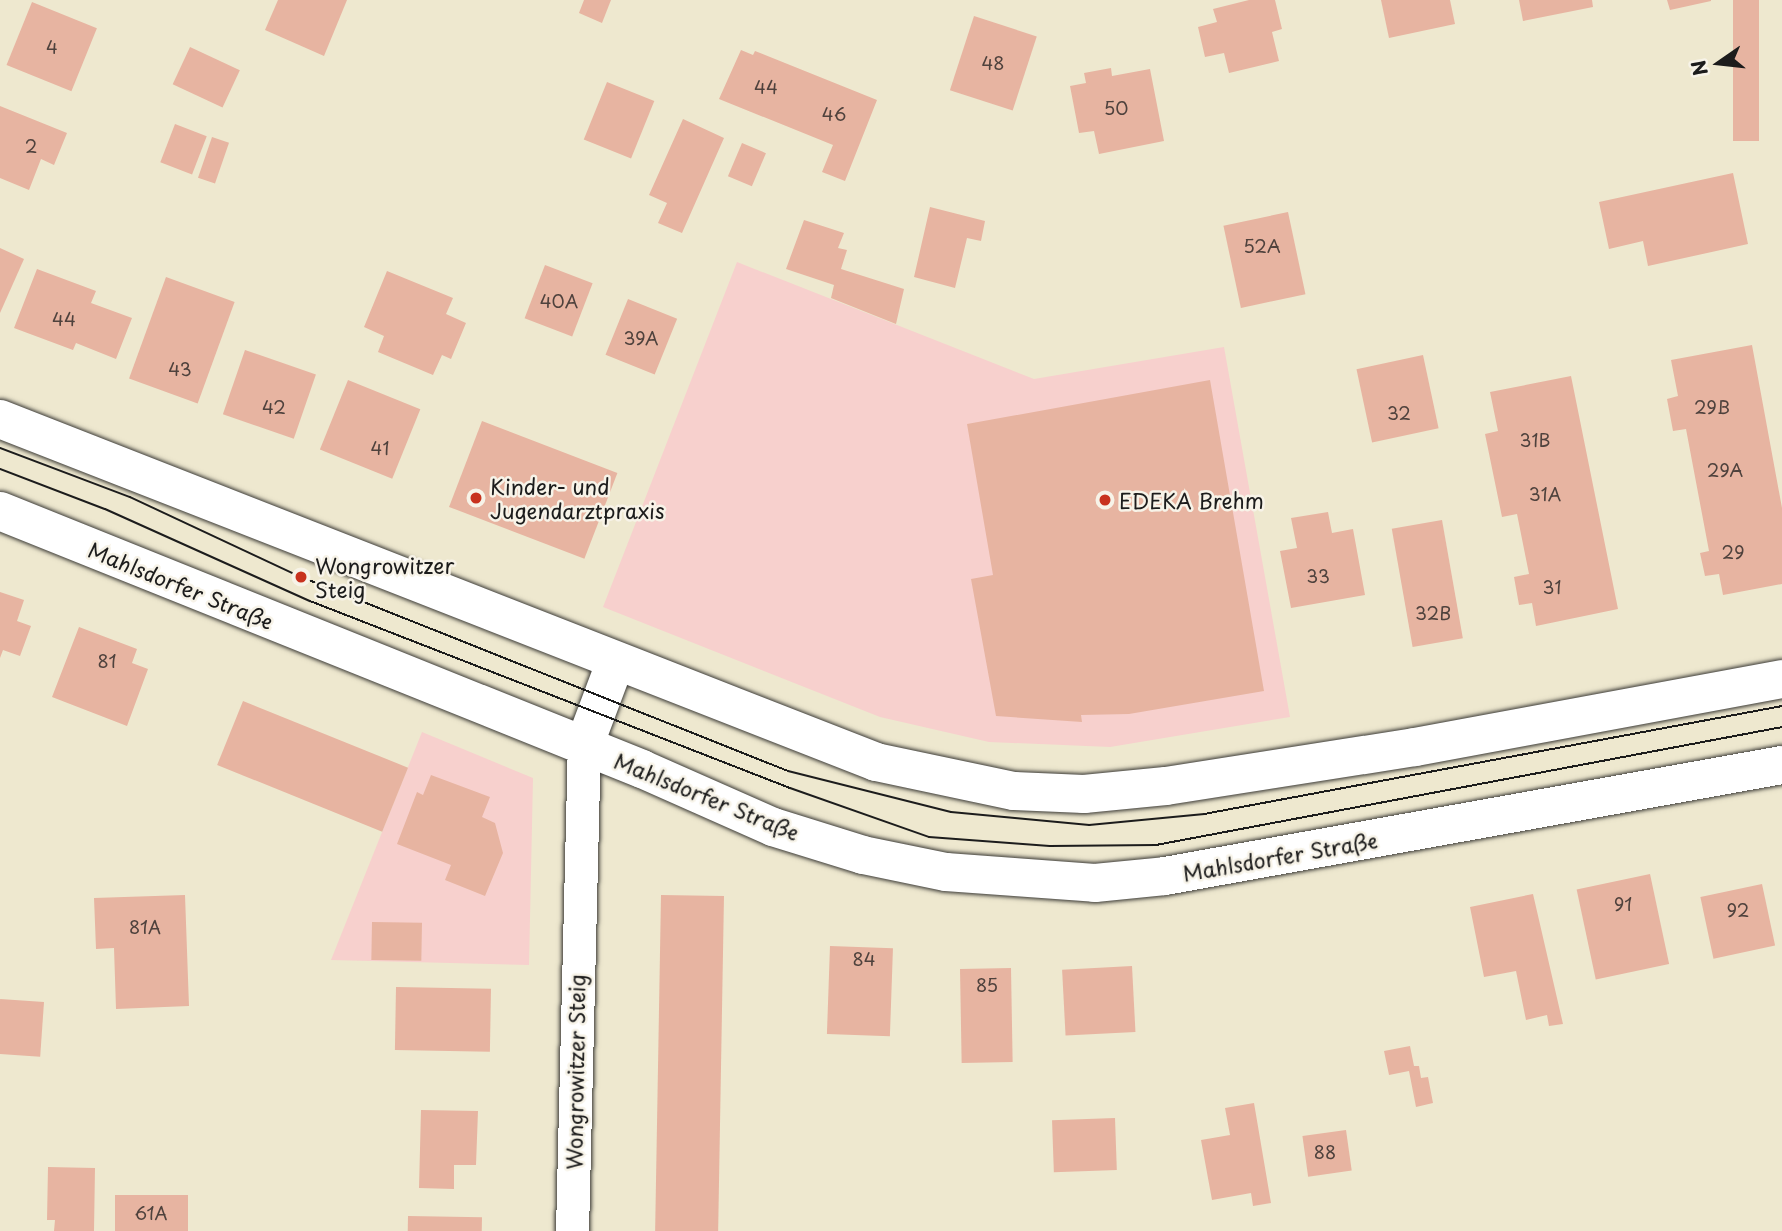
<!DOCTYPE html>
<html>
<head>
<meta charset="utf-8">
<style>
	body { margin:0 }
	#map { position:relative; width:1782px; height:1231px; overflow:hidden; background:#eee8cf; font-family:"Playpen Sans",sans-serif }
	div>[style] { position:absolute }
	.built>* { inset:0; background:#f7d0cd }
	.building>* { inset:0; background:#e7b4a1; transform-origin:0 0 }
	.roads { filter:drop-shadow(0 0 2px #3c3b37) drop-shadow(0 0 2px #3c3b37) }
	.minor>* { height:33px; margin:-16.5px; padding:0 16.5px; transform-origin:16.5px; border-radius:16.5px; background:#fff }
	.secondary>* { height:38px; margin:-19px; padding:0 19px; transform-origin:19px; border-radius:19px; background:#fff }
	.tram>* { height:2px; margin:-1px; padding:0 1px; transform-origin:1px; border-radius:1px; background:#1c1c1c }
	.dots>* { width:19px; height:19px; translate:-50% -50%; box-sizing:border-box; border:4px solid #f7f3e8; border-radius:50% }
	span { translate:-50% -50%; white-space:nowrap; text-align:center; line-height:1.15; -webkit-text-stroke:5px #f7f3e8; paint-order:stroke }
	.number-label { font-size:18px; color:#4f423d }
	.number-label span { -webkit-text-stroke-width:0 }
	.poi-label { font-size:21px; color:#1c1c1c }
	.left { translate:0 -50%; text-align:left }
	.street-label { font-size:21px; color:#1c1c1c }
	.north { position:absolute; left:1684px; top:28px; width:70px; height:70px; -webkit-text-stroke:5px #f7f3e8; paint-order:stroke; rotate:256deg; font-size:19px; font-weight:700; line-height:28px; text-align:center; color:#1c1c1c }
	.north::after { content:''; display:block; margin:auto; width:24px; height:32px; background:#1c1c1c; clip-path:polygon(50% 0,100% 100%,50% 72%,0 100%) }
</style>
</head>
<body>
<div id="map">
	<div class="built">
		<div style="clip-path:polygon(737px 262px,1034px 379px,1224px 347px,1290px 717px,1110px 747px,989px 742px,880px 717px,603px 607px)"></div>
		<div style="clip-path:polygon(422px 732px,533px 778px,529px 965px,331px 960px)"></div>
	</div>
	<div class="building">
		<div style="clip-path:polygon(278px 0,347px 0,324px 56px,265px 30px)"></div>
		<div style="clip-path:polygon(584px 0,611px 0,602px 23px,579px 13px)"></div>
		<div style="clip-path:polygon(1249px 0,1275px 0,1282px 29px,1272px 32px,1279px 61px,1229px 73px,1224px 53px,1205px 57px,1198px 27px,1217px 22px,1213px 9px)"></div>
		<div style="clip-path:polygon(1381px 0,1450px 0,1455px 24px,1389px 38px)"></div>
		<div style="clip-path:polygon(1519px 0,1592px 0,1593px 7px,1523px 21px)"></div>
		<div style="clip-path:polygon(1667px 0,1711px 0,1711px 1px,1670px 10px)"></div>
		<div style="left:1733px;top:0;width:26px;height:141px"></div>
		<div style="left:32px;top:2px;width:70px;height:68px;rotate:22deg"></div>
		<div style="left:974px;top:16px;width:66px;height:78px;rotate:18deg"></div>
		<div style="left:190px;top:47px;width:55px;height:41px;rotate:25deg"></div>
		<div style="clip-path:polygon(741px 50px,753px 55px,755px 51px,877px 100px,845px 181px,822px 172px,833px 145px,719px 99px)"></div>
		<div style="clip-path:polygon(1111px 68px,1112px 76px,1150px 69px,1164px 141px,1099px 154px,1094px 131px,1079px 133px,1070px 86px,1086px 83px,1084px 73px)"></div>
		<div style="left:607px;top:82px;width:51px;height:62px;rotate:22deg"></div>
		<div style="clip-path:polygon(0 106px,67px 133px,54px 165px,41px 159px,29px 190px,0 178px)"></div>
		<div style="clip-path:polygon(683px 119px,724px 138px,682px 233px,658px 223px,667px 203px,649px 195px)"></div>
		<div style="left:175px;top:124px;width:34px;height:41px;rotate:21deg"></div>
		<div style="left:212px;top:137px;width:18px;height:43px;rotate:19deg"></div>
		<div style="left:742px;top:143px;width:26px;height:36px;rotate:23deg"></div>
		<div style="clip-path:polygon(1733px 173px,1748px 244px,1648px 266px,1643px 241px,1609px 249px,1599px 202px)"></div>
		<div style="clip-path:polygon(930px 207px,985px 221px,981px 241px,967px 238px,955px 288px,914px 277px)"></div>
		<div style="left:1288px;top:212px;width:84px;height:66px;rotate:78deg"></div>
		<div style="clip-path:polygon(804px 220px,844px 233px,838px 248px,847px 250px,841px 269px,904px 289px,896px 324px,831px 298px,834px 285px,786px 269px)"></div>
		<div style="clip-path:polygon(0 248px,24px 259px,0 313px)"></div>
		<div style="left:545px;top:265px;width:51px;height:57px;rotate:21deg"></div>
		<div style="clip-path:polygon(37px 269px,96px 291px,91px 303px,132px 318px,116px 359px,76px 343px,73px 350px,14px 328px)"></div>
		<div style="clip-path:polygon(387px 271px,453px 298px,446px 314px,466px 323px,451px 359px,442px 355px,433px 375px,378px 352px,384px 336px,364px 327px)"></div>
		<div style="left:166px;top:277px;width:73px;height:108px;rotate:20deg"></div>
		<div style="left:628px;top:299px;width:53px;height:60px;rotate:22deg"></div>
		<div style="clip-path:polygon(1752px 345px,1782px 508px,1782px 584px,1723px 595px,1719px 574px,1705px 576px,1700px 553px,1709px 551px,1686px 429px,1673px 431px,1667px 399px,1678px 396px,1671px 360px)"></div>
		<div style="left:245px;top:350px;width:75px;height:68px;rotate:19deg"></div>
		<div style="left:1423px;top:355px;width:75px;height:68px;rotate:78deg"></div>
		<div style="clip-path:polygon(1571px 376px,1618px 609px,1536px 626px,1532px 603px,1519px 605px,1514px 577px,1529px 574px,1517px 514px,1502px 517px,1485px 434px,1498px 431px,1490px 392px)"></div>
		<div style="left:348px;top:380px;width:78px;height:75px;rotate:22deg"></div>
		<div style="clip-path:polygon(1210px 380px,1264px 691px,1129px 714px,1081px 715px,1082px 722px,996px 716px,971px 579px,993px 575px,967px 424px)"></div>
		<div style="left:482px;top:421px;width:145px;height:92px;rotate:21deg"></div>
		<div style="clip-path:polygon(1328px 512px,1332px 533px,1353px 529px,1365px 595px,1291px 608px,1280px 551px,1297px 548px,1291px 518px)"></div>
		<div style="left:1442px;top:520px;width:120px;height:51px;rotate:80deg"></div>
		<div style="clip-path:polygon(0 592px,24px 600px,17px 621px,31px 626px,20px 656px,3px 650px,0 658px)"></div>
		<div style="clip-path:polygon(79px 627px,137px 649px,132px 663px,148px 669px,127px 726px,52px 697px)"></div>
		<div style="left:243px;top:701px;width:178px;height:69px;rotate:22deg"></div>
		<div style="clip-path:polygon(431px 775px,490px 797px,482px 817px,495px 823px,503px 853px,485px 896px,445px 880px,451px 865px,397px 844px,417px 792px,423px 795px)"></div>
		<div style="left:1650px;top:874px;width:92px;height:75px;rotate:78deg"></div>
		<div style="left:1762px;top:884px;width:63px;height:63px;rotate:78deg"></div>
		<div style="clip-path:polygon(1533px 894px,1563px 1024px,1549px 1026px,1547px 1015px,1526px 1020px,1516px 971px,1484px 977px,1470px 907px)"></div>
		<div style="clip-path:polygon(185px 895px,189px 1006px,116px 1009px,114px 948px,96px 949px,94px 898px)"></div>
		<div style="left:661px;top:895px;width:63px;height:336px;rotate:1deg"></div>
		<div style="left:372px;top:922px;width:50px;height:38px;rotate:1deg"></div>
		<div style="left:830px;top:946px;width:63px;height:88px;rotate:2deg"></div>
		<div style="left:1132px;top:966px;width:66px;height:70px;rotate:87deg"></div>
		<div style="left:1011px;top:968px;width:94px;height:51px;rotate:89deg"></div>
		<div style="left:396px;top:987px;width:95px;height:63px;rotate:1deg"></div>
		<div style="left:44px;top:1002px;width:55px;height:44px;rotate:94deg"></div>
		<div style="clip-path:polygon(1410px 1046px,1414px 1066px,1419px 1066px,1421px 1078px,1428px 1077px,1433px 1103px,1416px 1107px,1409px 1071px,1389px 1075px,1384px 1051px)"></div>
		<div style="clip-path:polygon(1254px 1103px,1271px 1203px,1253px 1206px,1251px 1193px,1212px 1200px,1201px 1140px,1230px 1135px,1225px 1108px)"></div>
		<div style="clip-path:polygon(421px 1110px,478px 1111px,476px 1165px,454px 1165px,454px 1189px,419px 1188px)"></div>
		<div style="left:1115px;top:1118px;width:52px;height:63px;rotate:88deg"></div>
		<div style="left:1346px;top:1130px;width:41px;height:44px;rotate:82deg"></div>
		<div style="clip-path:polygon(48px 1167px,95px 1168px,94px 1231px,54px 1231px,55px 1220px,47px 1220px)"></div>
		<div style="left:115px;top:1195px;width:73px;height:36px"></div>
		<div style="left:408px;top:1216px;width:74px;height:15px;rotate:1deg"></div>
	</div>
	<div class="roads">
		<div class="minor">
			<div style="left:572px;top:1231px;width:485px;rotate:-88.6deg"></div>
		</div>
		<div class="secondary">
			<div style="left:0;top:419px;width:941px;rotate:21.38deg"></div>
			<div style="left:876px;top:762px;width:141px;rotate:11.9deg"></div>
			<div style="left:1014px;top:791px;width:70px;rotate:2.5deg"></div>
			<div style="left:1084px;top:794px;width:82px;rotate:-5.6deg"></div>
			<div style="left:1166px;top:786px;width:252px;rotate:-8.9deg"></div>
			<div style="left:1415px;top:747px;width:373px;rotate:-10.5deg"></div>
			<div style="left:0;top:511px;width:692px;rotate:21.89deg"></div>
			<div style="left:642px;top:769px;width:143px;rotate:23.9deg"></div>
			<div style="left:773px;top:827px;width:94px;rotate:17.3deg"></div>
			<div style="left:863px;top:855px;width:85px;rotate:11.6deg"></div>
			<div style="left:946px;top:872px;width:149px;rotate:4.2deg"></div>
			<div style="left:1095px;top:883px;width:70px;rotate:-5.7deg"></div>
			<div style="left:1165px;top:876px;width:627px;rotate:-10.2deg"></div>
			<div style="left:584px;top:746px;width:89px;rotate:-69.5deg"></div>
		</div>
	</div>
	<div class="tram">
		<div style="left:0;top:448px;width:139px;rotate:20.7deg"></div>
		<div style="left:130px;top:497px;width:189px;rotate:25.1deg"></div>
		<div style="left:301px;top:577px;width:524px;rotate:21.72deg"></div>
		<div style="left:788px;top:771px;width:168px;rotate:14.1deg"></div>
		<div style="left:951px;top:812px;width:139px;rotate:5.4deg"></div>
		<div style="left:1089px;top:825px;width:116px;rotate:-5.5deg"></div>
		<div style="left:1204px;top:814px;width:588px;rotate:-10.58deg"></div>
		<div style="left:0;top:469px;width:112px;rotate:20.9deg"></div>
		<div style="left:105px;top:509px;width:225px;rotate:24.2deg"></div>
		<div style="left:310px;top:601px;width:515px;rotate:21.29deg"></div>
		<div style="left:790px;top:788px;width:147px;rotate:19.4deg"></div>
		<div style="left:929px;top:837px;width:121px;rotate:4.3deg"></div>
		<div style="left:1050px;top:846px;width:106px;rotate:-0.5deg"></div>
		<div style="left:1156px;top:845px;width:637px;rotate:-10.67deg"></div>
	</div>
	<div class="dots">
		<div style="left:476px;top:498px;background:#c8321e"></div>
		<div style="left:1105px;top:500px;background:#c8321e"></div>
		<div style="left:301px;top:577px;background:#c8321e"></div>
	</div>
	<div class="number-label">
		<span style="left:52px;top:47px">4</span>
		<span style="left:993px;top:63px">48</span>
		<span style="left:766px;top:87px">44</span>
		<span style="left:1116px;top:108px">50</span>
		<span style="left:834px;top:114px">46</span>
		<span style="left:31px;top:146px">2</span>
		<span style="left:1262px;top:246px">52A</span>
		<span style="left:559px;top:301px">40A</span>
		<span style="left:64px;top:319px">44</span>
		<span style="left:641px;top:338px">39A</span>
		<span style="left:180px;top:369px">43</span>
		<span style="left:274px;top:407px">42</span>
		<span style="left:1712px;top:407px">29B</span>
		<span style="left:1399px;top:413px">32</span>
		<span style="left:1535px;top:440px">31B</span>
		<span style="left:380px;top:448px">41</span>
		<span style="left:1725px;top:470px">29A</span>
		<span style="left:1545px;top:494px">31A</span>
		<span style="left:1733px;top:552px">29</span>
		<span style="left:1318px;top:576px">33</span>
		<span style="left:1552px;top:587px">31</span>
		<span style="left:1433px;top:613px">32B</span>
		<span style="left:107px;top:661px">81</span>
		<span style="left:1623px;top:904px">91</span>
		<span style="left:1738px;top:910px">92</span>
		<span style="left:145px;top:927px">81A</span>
		<span style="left:864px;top:959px">84</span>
		<span style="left:987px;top:985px">85</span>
		<span style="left:1325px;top:1152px">88</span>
		<span style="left:151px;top:1213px">61A</span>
	</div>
	<div class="poi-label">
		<span class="left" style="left:490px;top:498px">Kinder- und<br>Jugendarztpraxis</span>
		<span class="left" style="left:1119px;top:500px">EDEKA Brehm</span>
		<span class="left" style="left:315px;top:577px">Wongrowitzer<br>Steig</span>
	</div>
	<div class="street-label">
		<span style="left:181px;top:585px;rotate:22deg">Mahlsdorfer Straße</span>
		<span style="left:707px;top:796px;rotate:22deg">Mahlsdorfer Straße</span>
		<span style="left:1280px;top:856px;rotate:-10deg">Mahlsdorfer Straße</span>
		<span style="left:575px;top:1072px;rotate:-89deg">Wongrowitzer Steig</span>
	</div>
	<div class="north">N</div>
</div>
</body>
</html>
